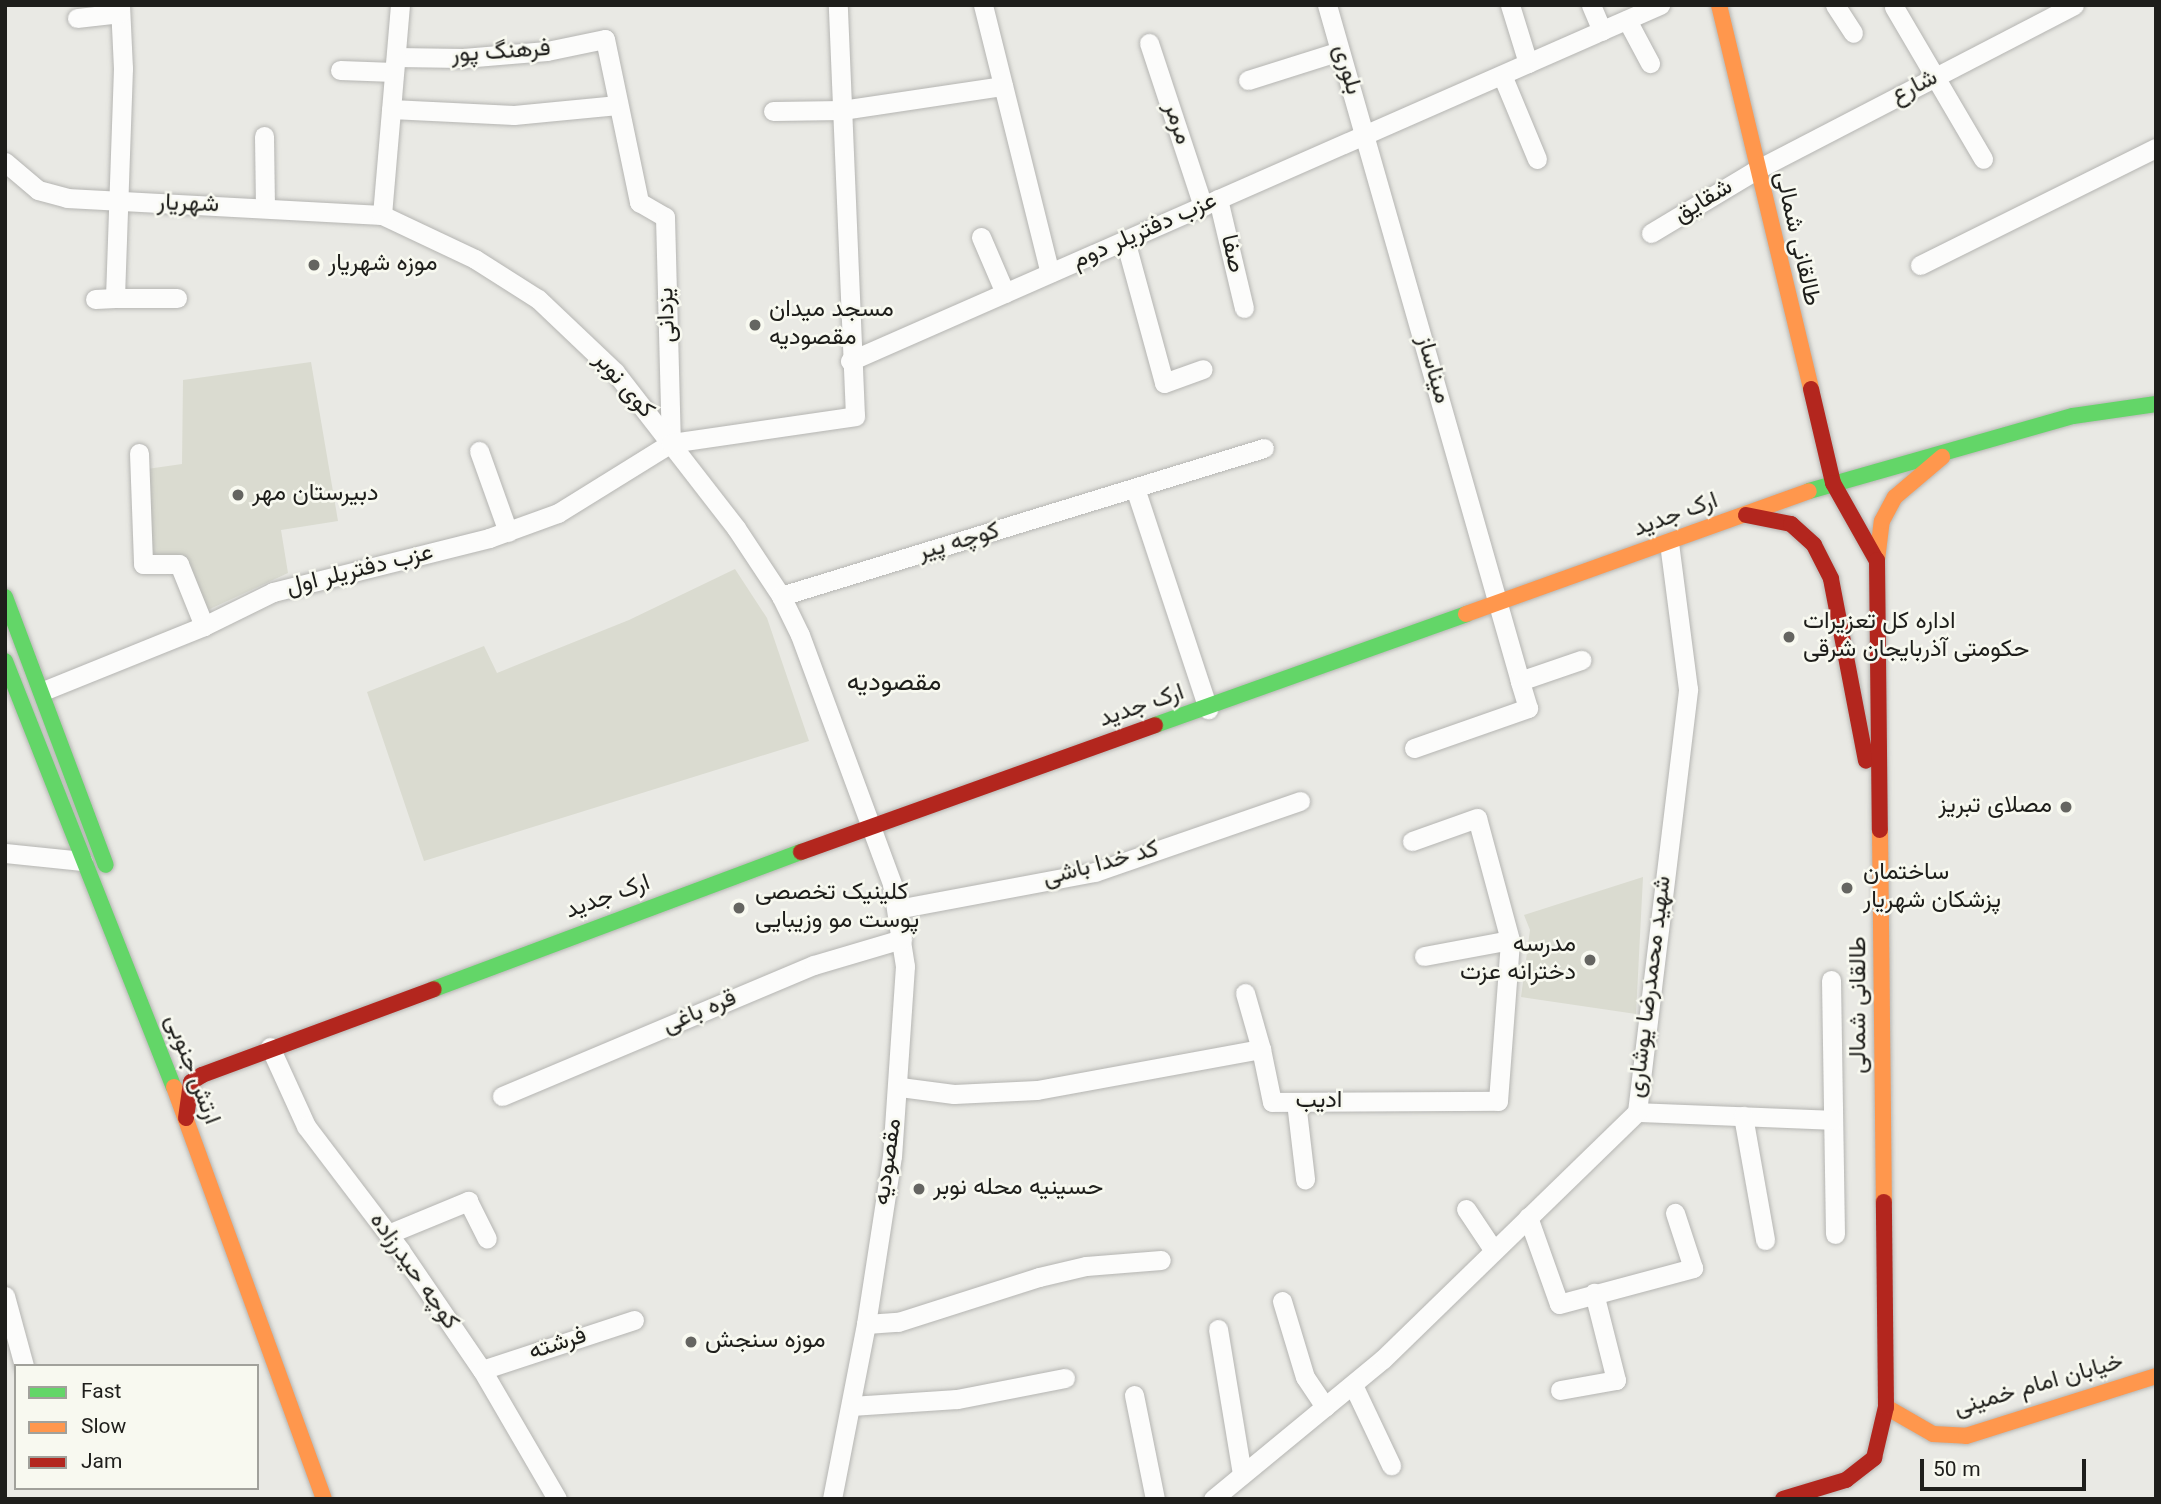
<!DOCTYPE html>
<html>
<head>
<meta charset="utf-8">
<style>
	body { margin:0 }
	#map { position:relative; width:2161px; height:1504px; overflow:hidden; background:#e9e9e4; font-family:Georgia,Vazirmatn,serif }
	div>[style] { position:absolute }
	.built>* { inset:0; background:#dadbd0 }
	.roads { filter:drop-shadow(0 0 2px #b5b5b2) drop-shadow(0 0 2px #b5b5b2) }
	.street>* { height:19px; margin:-9.5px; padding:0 9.5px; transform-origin:9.5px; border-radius:9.5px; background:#fcfcfb }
	.fast>* { height:16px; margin:-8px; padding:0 8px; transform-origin:8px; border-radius:8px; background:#63d668 }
	.slow>* { height:16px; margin:-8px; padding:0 8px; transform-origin:8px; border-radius:8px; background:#ff974d }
	.jam>* { height:16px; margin:-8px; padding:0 8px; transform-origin:8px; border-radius:8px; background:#b3261e }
	.dots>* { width:19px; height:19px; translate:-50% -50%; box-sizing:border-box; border:4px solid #f8f9f0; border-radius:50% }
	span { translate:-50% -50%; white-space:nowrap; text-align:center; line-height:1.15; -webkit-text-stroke:5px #f8f9f0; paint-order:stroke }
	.street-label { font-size:24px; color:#1e1e1b }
	.poi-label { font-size:24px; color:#1e1e1b }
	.left { translate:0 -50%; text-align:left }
	.right { translate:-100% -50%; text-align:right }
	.neighbourhood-label { font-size:26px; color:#1e1e1b }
	.frame { position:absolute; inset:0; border:7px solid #1e1e1b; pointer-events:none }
	.legend { position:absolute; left:14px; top:1364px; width:245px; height:126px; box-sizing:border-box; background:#f8f9f0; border:2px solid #a1a19b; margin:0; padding:9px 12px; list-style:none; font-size:21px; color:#1e1e1b }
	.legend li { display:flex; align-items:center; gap:14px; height:35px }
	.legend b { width:35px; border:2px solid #a1a19b }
	.scale { position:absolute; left:1920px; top:1459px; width:166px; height:32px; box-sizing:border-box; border:4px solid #1e1e1b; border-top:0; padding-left:9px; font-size:21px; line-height:24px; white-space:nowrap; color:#1e1e1b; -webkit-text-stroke:5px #f8f9f0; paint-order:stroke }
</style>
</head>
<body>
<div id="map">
	<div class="built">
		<div style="clip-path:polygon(311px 362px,338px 521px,281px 530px,288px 573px,199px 614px,179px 565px,149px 564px,140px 470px,182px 464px,183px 380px)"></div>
		<div style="clip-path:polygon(735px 569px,767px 618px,809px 741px,424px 861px,367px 692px,484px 646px,497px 673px,629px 620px)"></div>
		<div style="clip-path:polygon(1643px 877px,1636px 1014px,1521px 997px,1530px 930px,1524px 915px)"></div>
	</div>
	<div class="roads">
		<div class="street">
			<div style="left:120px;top:5px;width:63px;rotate:87.3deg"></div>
			<div style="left:123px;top:68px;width:230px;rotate:92deg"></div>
			<div style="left:115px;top:298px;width:62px"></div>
			<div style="left:983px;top:5px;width:276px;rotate:76deg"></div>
			<div style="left:1327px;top:5px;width:703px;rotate:74.07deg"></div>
			<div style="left:1510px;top:5px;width:61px;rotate:72.8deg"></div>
			<div style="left:1591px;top:5px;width:28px;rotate:67deg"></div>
			<div style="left:1835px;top:5px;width:33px;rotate:57deg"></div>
			<div style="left:1894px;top:7px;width:176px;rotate:59.6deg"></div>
			<div style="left:77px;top:18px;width:43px;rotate:-6.6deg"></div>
			<div style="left:1627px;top:20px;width:49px;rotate:61.9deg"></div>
			<div style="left:1149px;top:43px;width:172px;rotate:71.7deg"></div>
			<div style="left:396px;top:57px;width:67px;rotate:0.9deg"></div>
			<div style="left:463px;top:58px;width:84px;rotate:-4.8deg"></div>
			<div style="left:547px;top:51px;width:59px;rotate:-11.7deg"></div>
			<div style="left:605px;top:39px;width:167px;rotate:78.2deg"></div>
			<div style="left:639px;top:202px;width:30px;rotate:30deg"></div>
			<div style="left:665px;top:217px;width:226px;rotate:88.5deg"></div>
			<div style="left:340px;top:70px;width:54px;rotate:2.1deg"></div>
			<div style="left:1502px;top:75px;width:91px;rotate:67.4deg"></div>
			<div style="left:1248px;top:80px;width:96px;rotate:-17.5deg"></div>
			<div style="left:391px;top:109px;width:123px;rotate:2.8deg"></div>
			<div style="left:514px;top:115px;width:104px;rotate:-5.5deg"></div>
			<div style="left:773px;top:111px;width:69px;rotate:-0.8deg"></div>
			<div style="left:842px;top:110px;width:163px;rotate:-8.5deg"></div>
			<div style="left:264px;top:136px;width:72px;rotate:89.2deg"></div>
			<div style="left:5px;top:162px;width:43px;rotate:40.3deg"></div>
			<div style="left:38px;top:190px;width:30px;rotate:15deg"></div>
			<div style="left:67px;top:198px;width:315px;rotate:3.1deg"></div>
			<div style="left:382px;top:215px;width:103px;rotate:25.3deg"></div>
			<div style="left:475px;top:259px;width:75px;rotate:32.4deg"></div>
			<div style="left:538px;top:299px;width:106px;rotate:43.5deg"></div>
			<div style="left:615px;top:372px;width:197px;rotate:52.2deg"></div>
			<div style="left:736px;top:528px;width:82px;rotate:56.5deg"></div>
			<div style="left:781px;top:596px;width:43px;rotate:64deg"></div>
			<div style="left:800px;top:635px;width:265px;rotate:69.7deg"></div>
			<div style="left:892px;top:884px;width:83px;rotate:81deg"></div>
			<div style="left:905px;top:966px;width:190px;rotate:93.9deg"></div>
			<div style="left:892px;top:1156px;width:170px;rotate:98.8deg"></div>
			<div style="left:866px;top:1324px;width:178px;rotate:101deg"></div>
			<div style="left:1218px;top:199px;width:112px;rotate:76.6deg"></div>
			<div style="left:382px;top:215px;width:211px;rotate:-85.1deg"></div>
			<div style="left:1651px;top:233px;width:122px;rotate:-31deg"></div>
			<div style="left:1756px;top:170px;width:358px;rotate:-27.4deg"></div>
			<div style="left:981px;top:237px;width:61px;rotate:66.8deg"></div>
			<div style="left:1125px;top:240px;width:148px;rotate:74.7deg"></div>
			<div style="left:1164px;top:383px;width:41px;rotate:-19.7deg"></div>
			<div style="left:1920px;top:265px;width:263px;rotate:-26.4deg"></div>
			<div style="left:95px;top:299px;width:20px;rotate:-3deg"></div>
			<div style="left:850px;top:361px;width:885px;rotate:-23.73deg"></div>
			<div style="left:479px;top:451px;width:86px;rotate:70.3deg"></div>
			<div style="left:139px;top:453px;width:111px;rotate:87.9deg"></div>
			<div style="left:143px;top:564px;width:36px"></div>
			<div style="left:179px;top:564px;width:67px;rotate:68deg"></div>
			<div style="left:1136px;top:491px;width:230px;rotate:71.7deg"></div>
			<div style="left:781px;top:596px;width:505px;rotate:-17.04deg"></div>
			<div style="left:43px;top:691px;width:174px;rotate:-22deg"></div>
			<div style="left:204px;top:626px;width:77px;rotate:-26.2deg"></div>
			<div style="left:273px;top:592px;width:223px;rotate:-14deg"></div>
			<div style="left:489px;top:538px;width:73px;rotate:-19.9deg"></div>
			<div style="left:558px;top:513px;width:133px;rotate:-31.8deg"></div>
			<div style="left:671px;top:443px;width:186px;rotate:-8.3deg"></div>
			<div style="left:855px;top:416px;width:411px;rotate:-92.4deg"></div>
			<div style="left:1414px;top:748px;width:121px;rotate:-19.3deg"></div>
			<div style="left:1528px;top:708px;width:28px;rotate:-107deg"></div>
			<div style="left:1520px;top:681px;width:65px;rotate:-19deg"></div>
			<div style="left:5px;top:853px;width:78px;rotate:5.9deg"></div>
			<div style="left:897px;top:909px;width:201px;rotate:-10.6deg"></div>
			<div style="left:1095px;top:872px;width:217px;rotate:-19.1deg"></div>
			<div style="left:1424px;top:956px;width:87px;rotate:-10.5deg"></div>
			<div style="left:1831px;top:980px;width:254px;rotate:89.1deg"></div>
			<div style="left:1245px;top:993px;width:58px;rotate:74.1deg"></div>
			<div style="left:270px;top:1047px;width:87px;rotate:65.5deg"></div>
			<div style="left:306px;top:1126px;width:156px;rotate:52.8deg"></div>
			<div style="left:400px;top:1250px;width:145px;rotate:55.7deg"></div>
			<div style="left:482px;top:1370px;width:149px;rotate:59.8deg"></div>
			<div style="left:900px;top:1087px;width:54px;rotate:7.4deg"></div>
			<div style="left:954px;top:1094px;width:83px;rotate:-2.8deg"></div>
			<div style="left:1037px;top:1090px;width:228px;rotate:-10.4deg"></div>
			<div style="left:1261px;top:1049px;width:54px;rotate:78.3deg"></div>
			<div style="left:1272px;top:1102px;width:226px;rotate:-0.3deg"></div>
			<div style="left:1498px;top:1101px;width:161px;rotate:-85.7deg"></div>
			<div style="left:1510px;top:940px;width:126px;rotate:-105.1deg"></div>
			<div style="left:1477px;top:818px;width:69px;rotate:160.5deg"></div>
			<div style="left:502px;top:1096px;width:338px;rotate:-22.8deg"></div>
			<div style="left:814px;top:965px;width:92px;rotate:-16.5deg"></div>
			<div style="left:1296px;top:1102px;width:78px;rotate:83.3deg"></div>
			<div style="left:1637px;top:1112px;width:196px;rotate:2.3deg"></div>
			<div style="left:1743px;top:1116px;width:126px;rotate:79.9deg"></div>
			<div style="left:1466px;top:1209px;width:50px;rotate:56.3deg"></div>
			<div style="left:1528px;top:1217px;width:92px;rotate:70.4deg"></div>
			<div style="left:1559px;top:1304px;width:139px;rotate:-15deg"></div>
			<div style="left:1693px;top:1268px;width:58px;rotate:-108.1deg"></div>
			<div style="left:388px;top:1234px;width:87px;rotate:-22.4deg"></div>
			<div style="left:468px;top:1201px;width:42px;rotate:63.4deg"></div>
			<div style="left:5px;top:1296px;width:73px;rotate:74.8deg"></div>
			<div style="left:1282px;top:1301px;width:79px;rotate:73.2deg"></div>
			<div style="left:1305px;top:1377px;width:36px;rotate:56deg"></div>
			<div style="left:866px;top:1324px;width:32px;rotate:-4deg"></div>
			<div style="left:898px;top:1322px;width:148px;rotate:-17.7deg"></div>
			<div style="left:1039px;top:1277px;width:48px;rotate:-13.2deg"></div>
			<div style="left:1086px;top:1266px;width:75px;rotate:-4.6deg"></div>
			<div style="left:1218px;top:1329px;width:147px;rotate:80.6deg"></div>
			<div style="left:482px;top:1370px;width:160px;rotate:-18.2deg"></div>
			<div style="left:1353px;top:1385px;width:89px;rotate:64.6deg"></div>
			<div style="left:1560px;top:1390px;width:57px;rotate:-10.1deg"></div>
			<div style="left:1616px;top:1380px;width:90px;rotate:-104.2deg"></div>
			<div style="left:1134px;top:1395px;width:106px;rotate:78.6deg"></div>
			<div style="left:851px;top:1406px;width:106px;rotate:-3.8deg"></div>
			<div style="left:957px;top:1399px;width:110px;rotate:-11deg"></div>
			<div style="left:1213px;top:1499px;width:220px;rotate:-39.5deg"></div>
			<div style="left:1383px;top:1359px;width:354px;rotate:-44.2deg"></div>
			<div style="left:1637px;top:1112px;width:426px;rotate:-83.1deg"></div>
			<div style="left:1688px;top:689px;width:147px;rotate:-97.4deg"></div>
		</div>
		<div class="fast">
			<div style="left:1809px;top:491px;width:274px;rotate:-15.9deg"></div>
			<div style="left:2073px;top:416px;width:84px;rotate:-8.2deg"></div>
			<div style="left:5px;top:597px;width:286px;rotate:69.4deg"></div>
			<div style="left:5px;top:661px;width:458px;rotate:68.4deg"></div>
			<div style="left:1155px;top:725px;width:330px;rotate:-19.6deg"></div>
			<div style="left:434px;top:989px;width:392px;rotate:-20.5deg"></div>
		</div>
		<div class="slow">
			<div style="left:1719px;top:5px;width:395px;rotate:76.5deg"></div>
			<div style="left:1877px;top:560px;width:39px;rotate:-83deg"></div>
			<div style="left:1882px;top:521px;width:27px;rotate:-62deg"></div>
			<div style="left:1895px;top:497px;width:62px;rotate:-40.4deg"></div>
			<div style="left:1466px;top:614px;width:364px;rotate:-19.7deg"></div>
			<div style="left:1880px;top:830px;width:372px;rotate:89.4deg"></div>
			<div style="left:174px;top:1087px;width:438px;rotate:70deg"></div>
			<div style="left:1886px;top:1407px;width:54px;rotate:29.9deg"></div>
			<div style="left:1933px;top:1434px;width:33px;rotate:3deg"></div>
			<div style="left:1966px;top:1436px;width:199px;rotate:-17.5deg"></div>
		</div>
		<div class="jam">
			<div style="left:1811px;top:389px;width:97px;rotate:76.8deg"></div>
			<div style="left:1833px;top:483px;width:90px;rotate:60.6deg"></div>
			<div style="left:1746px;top:515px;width:46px;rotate:11.3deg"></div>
			<div style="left:1791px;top:524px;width:31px;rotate:42deg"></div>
			<div style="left:1814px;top:545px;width:38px;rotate:63deg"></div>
			<div style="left:1831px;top:579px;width:185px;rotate:79.1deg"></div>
			<div style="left:1877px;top:560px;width:270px;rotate:89.4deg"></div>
			<div style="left:801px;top:852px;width:376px;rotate:-19.7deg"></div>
			<div style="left:186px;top:1118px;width:36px;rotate:-82deg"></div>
			<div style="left:191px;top:1082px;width:13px;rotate:-32deg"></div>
			<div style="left:202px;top:1075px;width:247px;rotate:-20.3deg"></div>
			<div style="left:1783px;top:1499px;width:66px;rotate:-16.8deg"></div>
			<div style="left:1846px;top:1480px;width:36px;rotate:-38deg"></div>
			<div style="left:1874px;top:1458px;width:52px;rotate:-76.8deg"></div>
			<div style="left:1886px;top:1407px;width:205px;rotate:-90.6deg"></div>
		</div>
	</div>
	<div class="dots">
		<div style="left:314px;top:265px;background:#656561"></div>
		<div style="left:755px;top:325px;background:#656561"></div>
		<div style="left:238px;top:495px;background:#656561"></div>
		<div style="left:1789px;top:637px;background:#656561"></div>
		<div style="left:2066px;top:807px;background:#656561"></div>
		<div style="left:1847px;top:888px;background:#656561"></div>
		<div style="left:739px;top:908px;background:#656561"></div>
		<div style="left:1590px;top:960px;background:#656561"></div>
		<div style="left:919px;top:1189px;background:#656561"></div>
		<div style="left:691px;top:1342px;background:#656561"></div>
	</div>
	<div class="street-label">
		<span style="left:501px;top:53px;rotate:-4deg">فرهنگ پور</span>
		<span style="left:1346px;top:70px;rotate:74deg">بلوری</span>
		<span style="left:1915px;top:88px;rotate:-27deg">شارع</span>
		<span style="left:1176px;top:124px;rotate:72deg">مرمر</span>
		<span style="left:1704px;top:202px;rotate:-31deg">شقایق</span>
		<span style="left:188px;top:205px;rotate:2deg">شهریار</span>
		<span style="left:1145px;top:232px;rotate:-24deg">عزب دفتریلر دوم</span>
		<span style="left:1796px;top:239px;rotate:77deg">طالقانی شمالی</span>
		<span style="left:1231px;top:254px;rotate:77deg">صفا</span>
		<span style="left:668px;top:315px;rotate:-92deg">یزدانی</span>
		<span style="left:1432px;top:370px;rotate:74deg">میناساز</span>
		<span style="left:623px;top:386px;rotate:49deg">کوی نوبر</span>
		<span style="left:1676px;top:516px;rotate:-20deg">ارک جدید</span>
		<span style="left:959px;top:543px;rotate:-16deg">کوچه پیر</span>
		<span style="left:360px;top:571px;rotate:-14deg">عزب دفتریلر اول</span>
		<span style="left:1142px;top:707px;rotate:-19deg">ارک جدید</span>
		<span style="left:1101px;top:865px;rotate:-15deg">کد خدا باشی</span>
		<span style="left:608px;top:898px;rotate:-20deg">ارک جدید</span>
		<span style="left:1651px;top:987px;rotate:-83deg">شهید محمدرضا یوشاری</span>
		<span style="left:1860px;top:1005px;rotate:-90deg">طالقانی شمالی</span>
		<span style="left:700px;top:1013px;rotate:-23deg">قره باغی</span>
		<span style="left:191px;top:1070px;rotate:69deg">ارتش جنوبی</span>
		<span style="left:1319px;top:1102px">ادیب</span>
		<span style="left:889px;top:1162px;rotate:-82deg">مقصودیه</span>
		<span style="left:413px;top:1272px;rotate:55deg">کوچه حیدرزاده</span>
		<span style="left:558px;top:1345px;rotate:-18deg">فرشته</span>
		<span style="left:2039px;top:1386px;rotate:-16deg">خیابان امام خمینی</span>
	</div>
	<div class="poi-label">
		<span class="left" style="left:328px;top:265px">موزه شهریار</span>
		<span class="left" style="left:769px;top:325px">مسجد میدان<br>مقصودیه</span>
		<span class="left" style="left:252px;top:495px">دبیرستان مهر</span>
		<span class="left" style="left:1803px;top:637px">اداره کل تعزیرات<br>حکومتی آذربایجان شرقی</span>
		<span class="right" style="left:2052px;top:807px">مصلای تبریز</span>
		<span class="left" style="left:1863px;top:888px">ساختمان<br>پزشکان شهریار</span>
		<span class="left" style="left:755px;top:908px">کلینیک تخصصی<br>پوست مو وزیبایی</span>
		<span class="right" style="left:1576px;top:960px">مدرسه<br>دخترانه عزت</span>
		<span class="left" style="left:933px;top:1189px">حسینیه محله نوبر</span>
		<span class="left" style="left:705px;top:1342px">موزه سنجش</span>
	</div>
	<div class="neighbourhood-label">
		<span style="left:894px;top:684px">مقصودیه</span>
	</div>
	<div class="frame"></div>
	<ul class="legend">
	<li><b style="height:9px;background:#63d668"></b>Fast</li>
	<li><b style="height:9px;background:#ff974d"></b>Slow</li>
	<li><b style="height:9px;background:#b3261e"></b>Jam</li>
	</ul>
	<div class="scale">50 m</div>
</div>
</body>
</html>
